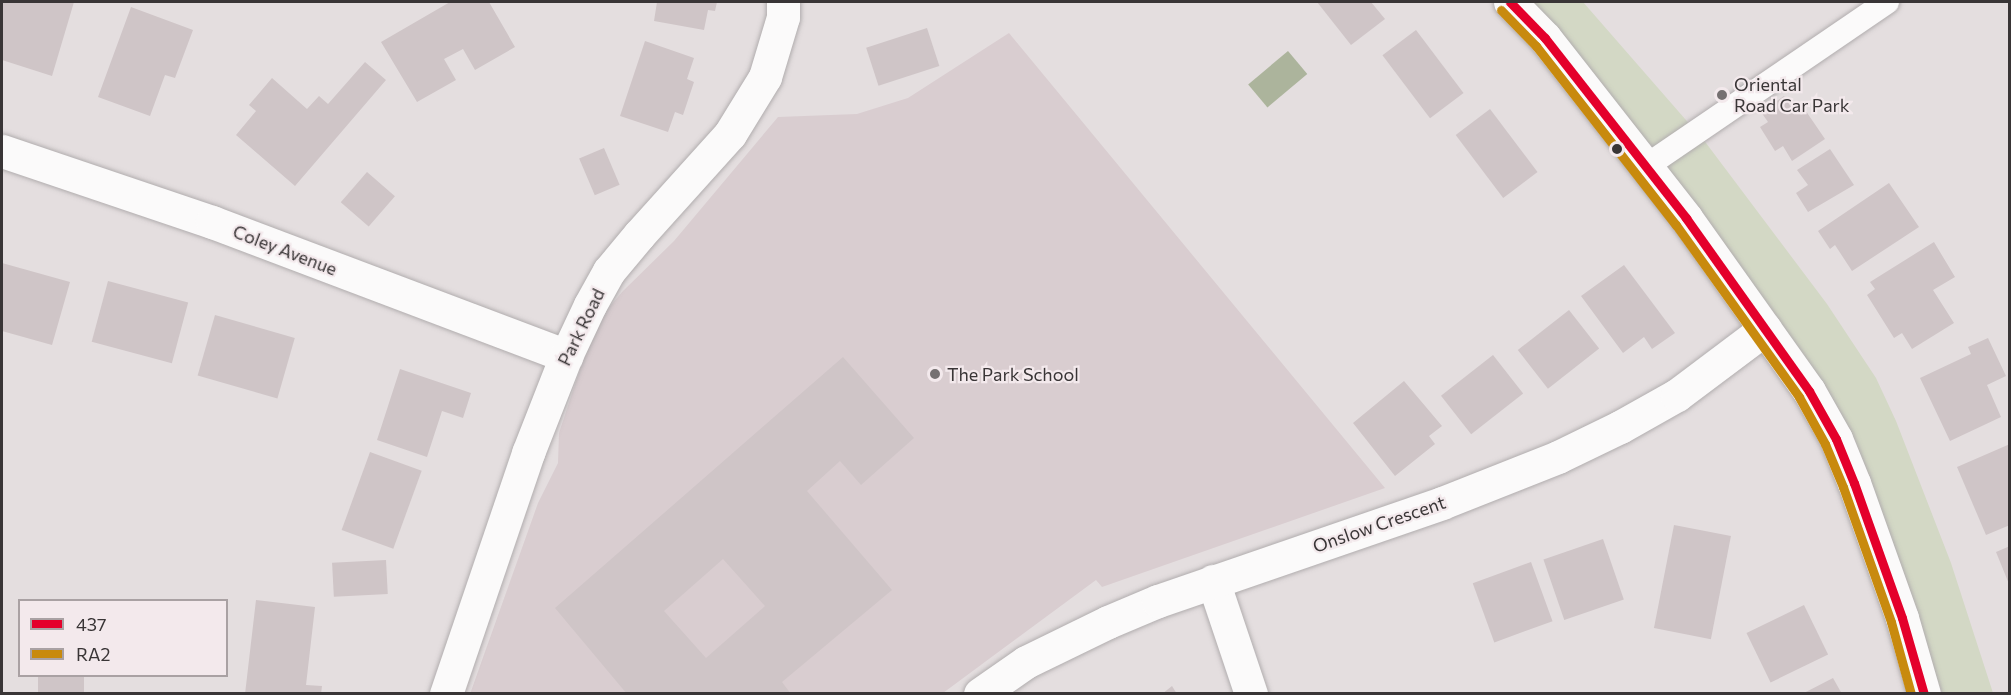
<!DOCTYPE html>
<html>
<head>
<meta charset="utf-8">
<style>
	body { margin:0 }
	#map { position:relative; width:2011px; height:695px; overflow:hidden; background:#e4dedf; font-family:Commissioner,sans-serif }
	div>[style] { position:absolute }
	.built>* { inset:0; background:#d9cdd0 }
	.green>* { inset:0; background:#d3d8c5 }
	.water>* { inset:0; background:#acb49c; transform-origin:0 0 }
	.building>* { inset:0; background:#cfc5c7; transform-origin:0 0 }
	.roads { filter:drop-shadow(0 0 2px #b1adae) drop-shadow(0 0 2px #b1adae) }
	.lane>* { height:24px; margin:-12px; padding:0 12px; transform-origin:12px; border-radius:12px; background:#fbfafa }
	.street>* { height:33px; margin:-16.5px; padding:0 16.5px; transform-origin:16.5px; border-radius:16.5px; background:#fbfafa }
	.secondary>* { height:33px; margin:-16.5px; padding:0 16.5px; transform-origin:16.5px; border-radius:16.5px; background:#fbfafa }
	.bus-1>* { height:9px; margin:-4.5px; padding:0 4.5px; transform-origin:4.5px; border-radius:4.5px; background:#e4002b }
	.bus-2>* { height:9px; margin:-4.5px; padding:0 4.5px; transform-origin:4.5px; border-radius:4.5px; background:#c88a0e }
	.dots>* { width:16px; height:16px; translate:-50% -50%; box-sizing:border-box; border:3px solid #f3e9ec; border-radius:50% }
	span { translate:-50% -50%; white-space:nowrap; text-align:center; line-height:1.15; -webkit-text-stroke:4.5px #f3e9ec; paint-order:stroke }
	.poi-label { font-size:18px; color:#393536 }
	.left { translate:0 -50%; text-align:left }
	.street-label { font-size:18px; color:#393536 }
	.frame { position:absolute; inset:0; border:3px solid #393536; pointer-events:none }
	.legend { position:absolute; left:18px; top:599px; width:210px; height:78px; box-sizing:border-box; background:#f3e9ec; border:2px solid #a9a1a3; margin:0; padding:8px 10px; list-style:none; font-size:18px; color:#393536 }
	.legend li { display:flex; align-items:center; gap:12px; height:30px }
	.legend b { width:30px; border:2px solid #a9a1a3 }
</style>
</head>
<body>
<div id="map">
	<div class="built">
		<div style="clip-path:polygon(1009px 33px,1385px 488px,1102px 587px,1096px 580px,943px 693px,470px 694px,538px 503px,558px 463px,559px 433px,595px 324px,623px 291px,674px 241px,778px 117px,857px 114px,908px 98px)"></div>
	</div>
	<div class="green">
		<div style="clip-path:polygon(1522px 2px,1583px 2px,1706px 143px,1827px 304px,1876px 378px,1896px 421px,1951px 563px,1993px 693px,1942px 693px,1855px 440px,1823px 385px)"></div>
	</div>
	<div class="water">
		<div style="left:1288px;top:51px;width:30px;height:52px;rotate:50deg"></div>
	</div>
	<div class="building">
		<div style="clip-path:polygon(2px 2px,74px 2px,52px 76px,2px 60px)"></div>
		<div style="clip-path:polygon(450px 2px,489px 2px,515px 47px,475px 70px,463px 49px,444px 59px,456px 80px,417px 102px,381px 42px)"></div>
		<div style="clip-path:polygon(657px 2px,717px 2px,715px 11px,708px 10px,704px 30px,654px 21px)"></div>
		<div style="clip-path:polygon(1317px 2px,1371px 2px,1385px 19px,1351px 45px)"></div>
		<div style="clip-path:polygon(131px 7px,193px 30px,175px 78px,165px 75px,150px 116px,98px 97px)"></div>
		<div style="left:927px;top:28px;width:40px;height:64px;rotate:72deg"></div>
		<div style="left:1416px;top:30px;width:79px;height:42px;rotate:53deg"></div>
		<div style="clip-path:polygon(645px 41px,694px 58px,687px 79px,694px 82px,683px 115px,675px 112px,668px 132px,620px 116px)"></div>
		<div style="clip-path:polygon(365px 62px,386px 80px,295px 186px,236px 135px,256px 111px,249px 105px,272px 78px,307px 109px,319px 96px,328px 104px)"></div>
		<div style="clip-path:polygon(1784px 96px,1791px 107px,1799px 101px,1825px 139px,1792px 161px,1783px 146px,1775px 151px,1760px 127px,1768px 122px,1761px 112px)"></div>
		<div style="left:1490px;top:109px;width:79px;height:43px;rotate:53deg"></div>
		<div style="left:604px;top:148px;width:40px;height:27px;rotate:67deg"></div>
		<div style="clip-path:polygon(1830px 149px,1854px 185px,1808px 212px,1796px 193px,1808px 185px,1797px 170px)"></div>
		<div style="left:367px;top:172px;width:37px;height:40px;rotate:41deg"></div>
		<div style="clip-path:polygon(1889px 183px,1919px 227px,1852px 271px,1835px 245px,1830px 249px,1818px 231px)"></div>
		<div style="clip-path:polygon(1934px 242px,1955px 277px,1933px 290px,1954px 323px,1912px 349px,1902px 333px,1894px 338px,1867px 295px,1875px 289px,1870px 282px)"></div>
		<div style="clip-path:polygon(2px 263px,70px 282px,52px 345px,2px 331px)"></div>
		<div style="clip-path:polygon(1624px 265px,1675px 333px,1652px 349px,1644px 337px,1623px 353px,1581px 296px)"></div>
		<div style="left:108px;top:281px;width:83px;height:63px;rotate:15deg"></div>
		<div style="left:1569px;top:310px;width:49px;height:65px;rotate:52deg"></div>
		<div style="left:215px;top:315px;width:83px;height:63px;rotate:16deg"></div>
		<div style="clip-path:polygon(1988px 338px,2006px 376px,1987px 385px,2001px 417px,1950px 441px,1920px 378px,1971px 354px,1968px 347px)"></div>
		<div style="left:1493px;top:355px;width:49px;height:66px;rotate:52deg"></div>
		<div style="clip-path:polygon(evenodd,843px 357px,914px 438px,861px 485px,840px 461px,807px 491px,892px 590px,782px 682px,791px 694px,627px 694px,555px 608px,843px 357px,723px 559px,765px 606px,706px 658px,664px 611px,723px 559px)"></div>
		<div style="clip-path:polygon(400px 369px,471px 393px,463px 418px,442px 411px,427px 457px,377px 440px)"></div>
		<div style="clip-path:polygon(1404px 381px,1442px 426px,1429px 436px,1435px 444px,1395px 476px,1353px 423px)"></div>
		<div style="clip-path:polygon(2010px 444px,2010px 525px,1986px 535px,1957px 467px)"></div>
		<div style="left:370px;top:452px;width:55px;height:83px;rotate:20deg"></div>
		<div style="left:1674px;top:525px;width:58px;height:105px;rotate:11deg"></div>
		<div style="left:1603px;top:539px;width:64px;height:63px;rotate:71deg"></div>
		<div style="clip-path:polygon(2010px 546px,2010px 584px,2009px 584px,1996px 552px)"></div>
		<div style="left:386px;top:560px;width:34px;height:54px;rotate:87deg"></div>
		<div style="left:1531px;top:562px;width:63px;height:62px;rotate:70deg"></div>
		<div style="clip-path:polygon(256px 600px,315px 607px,306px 685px,322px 686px,321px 694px,245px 694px)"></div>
		<div style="left:1804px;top:605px;width:55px;height:64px;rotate:64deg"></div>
		<div style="left:38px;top:676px;width:46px;height:18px"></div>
		<div style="clip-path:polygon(1833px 678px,1842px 694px,1802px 694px)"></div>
		<div style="clip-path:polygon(1172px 686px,1177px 694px,1162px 694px)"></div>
	</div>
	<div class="roads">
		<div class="lane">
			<div style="left:1645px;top:167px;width:293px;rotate:-34.3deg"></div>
		</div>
		<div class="street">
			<div style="left:2px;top:151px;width:222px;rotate:18.7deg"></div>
			<div style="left:212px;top:222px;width:379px;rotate:20.7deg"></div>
			<div style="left:1213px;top:581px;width:119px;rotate:71.4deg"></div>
			<div style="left:446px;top:694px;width:255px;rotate:-71.2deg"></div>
			<div style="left:528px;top:453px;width:104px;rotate:-68.6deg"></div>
			<div style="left:566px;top:356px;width:56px;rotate:-64.8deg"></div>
			<div style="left:590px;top:305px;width:39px;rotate:-61deg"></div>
			<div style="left:609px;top:271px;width:47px;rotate:-50.2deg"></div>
			<div style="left:639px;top:235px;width:136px;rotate:-48deg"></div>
			<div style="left:730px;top:134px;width:67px;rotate:-58.4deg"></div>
			<div style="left:765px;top:77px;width:63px;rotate:-73.3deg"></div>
			<div style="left:783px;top:17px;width:15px;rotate:-90deg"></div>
			<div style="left:980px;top:694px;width:56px;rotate:-34.8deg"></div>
			<div style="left:1026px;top:662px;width:91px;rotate:-26deg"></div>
			<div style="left:1108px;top:622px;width:54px;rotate:-22.8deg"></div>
			<div style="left:1158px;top:601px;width:300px;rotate:-19deg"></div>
			<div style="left:1442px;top:503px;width:125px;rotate:-21.6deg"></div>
			<div style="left:1558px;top:457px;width:69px;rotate:-25.8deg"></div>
			<div style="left:1620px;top:427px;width:65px;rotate:-29.3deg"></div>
			<div style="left:1677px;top:395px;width:110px;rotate:-36.9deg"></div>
		</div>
		<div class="secondary">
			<div style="left:1510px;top:2px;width:50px;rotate:45.8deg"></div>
			<div style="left:1545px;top:38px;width:229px;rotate:51.9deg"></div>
			<div style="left:1686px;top:218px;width:212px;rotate:54.6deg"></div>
			<div style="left:1809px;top:391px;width:55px;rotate:60.6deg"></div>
			<div style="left:1836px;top:439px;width:48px;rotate:67.8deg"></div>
			<div style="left:1854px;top:483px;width:143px;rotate:70.4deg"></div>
			<div style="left:1902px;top:618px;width:79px;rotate:73.9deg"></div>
		</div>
	</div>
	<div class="bus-1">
		<div style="left:1510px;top:2px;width:50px;rotate:45.8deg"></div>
		<div style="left:1545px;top:38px;width:229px;rotate:51.9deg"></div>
		<div style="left:1686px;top:218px;width:212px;rotate:54.6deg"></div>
		<div style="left:1809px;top:391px;width:55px;rotate:60.6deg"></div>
		<div style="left:1836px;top:439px;width:48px;rotate:67.8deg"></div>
		<div style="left:1854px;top:483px;width:143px;rotate:70.4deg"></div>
		<div style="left:1902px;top:618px;width:79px;rotate:73.9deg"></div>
	</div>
	<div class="bus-2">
		<div style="left:1501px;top:10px;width:50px;rotate:45.8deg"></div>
		<div style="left:1536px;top:46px;width:227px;rotate:52deg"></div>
		<div style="left:1676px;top:225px;width:211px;rotate:54.4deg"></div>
		<div style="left:1799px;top:397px;width:54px;rotate:61deg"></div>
		<div style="left:1825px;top:444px;width:47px;rotate:67.3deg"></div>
		<div style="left:1843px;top:487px;width:143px;rotate:70.4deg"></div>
		<div style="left:1891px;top:622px;width:75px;rotate:74.5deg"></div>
	</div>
	<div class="dots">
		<div style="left:1722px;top:95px;background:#757071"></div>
		<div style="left:1617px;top:149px;background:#393536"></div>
		<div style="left:935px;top:374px;background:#757071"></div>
	</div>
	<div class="poi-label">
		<span class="left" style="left:1734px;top:95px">Oriental<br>Road Car Park</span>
		<span class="left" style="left:947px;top:374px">The Park School</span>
	</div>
	<div class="street-label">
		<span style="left:285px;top:250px;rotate:21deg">Coley Avenue</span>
		<span style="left:581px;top:327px;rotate:-64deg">Park Road</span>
		<span style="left:1379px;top:524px;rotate:-19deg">Onslow Crescent</span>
	</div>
	<div class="frame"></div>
	<ul class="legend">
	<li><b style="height:8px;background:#e4002b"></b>437</li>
	<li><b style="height:8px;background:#c88a0e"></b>RA2</li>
	</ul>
</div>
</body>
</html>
